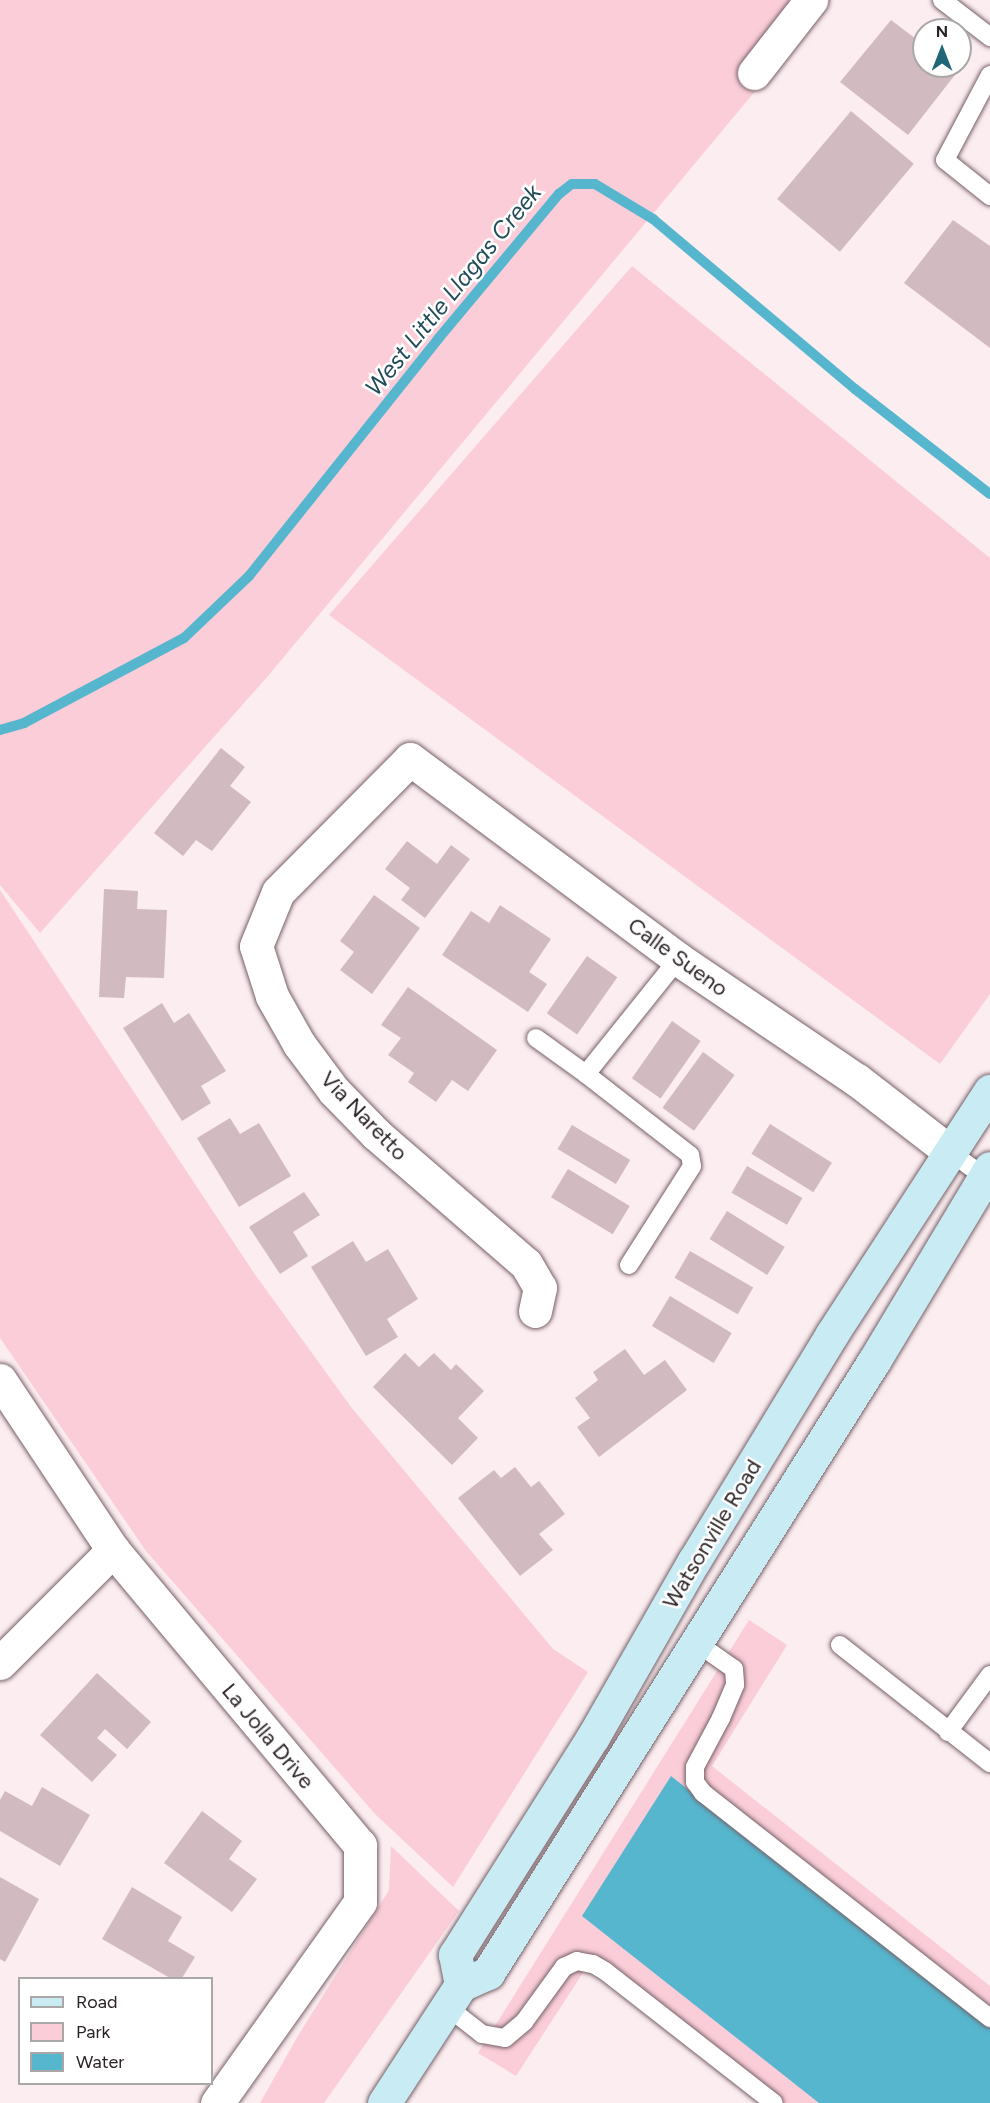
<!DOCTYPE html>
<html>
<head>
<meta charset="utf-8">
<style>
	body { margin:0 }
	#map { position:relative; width:990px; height:2103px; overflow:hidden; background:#fcedf1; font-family:Figtree,sans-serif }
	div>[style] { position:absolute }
	.green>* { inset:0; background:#facdd9 }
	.water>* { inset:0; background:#56b6ce }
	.stream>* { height:10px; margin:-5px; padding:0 5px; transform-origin:5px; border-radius:5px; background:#56b6ce }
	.building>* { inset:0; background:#d1bac0; transform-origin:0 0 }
	.roads { filter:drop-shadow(0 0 2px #766167) drop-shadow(0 0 2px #766167) }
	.lane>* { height:18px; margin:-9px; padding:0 9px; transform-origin:9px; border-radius:9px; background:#fff }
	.street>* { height:33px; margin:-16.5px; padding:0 16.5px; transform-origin:16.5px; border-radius:16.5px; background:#fff }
	.secondary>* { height:33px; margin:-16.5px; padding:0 16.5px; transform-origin:16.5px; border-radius:16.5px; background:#c8ebf4 }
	span { translate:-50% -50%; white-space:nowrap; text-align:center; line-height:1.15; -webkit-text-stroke:5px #fff; paint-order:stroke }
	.street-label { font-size:22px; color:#2b2224 }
	.water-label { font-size:24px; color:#224d58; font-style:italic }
	.legend { position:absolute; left:18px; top:1977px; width:195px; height:108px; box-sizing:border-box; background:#fff; border:2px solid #aaa7a7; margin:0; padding:8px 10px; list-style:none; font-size:18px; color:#2b2224 }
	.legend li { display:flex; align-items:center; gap:12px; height:30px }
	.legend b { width:30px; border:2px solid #aaa7a7 }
	.north { position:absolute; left:912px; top:18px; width:60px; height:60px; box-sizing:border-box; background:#fff; border:2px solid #aaa7a7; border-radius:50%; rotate:0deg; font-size:16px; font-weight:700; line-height:24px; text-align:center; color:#2b2224 }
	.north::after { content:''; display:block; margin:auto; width:21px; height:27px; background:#216677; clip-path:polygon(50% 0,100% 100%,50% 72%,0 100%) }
</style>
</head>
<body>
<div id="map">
	<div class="green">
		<div style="clip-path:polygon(0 0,831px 0,268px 676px,40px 933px,0 885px)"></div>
		<div style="clip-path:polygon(632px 266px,990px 558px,990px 994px,940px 1064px,329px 615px)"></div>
		<div style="clip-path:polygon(0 890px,254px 1273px,351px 1407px,553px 1649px,588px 1672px,453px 1887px,375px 1814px,146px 1551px,0 1338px)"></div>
		<div style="clip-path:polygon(749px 1620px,787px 1645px,712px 1766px,990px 1986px,990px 2103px,764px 2103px,588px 1965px,516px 2076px,478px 2053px)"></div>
		<div style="clip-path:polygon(391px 1846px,459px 1911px,324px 2103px,260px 2103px,299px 2034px,389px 1890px)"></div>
	</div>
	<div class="water">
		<div style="clip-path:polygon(671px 1776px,990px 2028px,990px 2103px,819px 2103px,582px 1916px)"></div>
	</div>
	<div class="stream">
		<div style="left:0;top:730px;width:25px;rotate:-16deg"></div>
		<div style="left:24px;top:723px;width:181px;rotate:-28deg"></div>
		<div style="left:184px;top:638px;width:90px;rotate:-43.6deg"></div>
		<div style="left:249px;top:576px;width:303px;rotate:-51.4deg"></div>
		<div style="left:438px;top:339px;width:189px;rotate:-50.2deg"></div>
		<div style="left:559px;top:194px;width:16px;rotate:-38deg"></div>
		<div style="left:572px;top:184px;width:23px"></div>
		<div style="left:595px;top:184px;width:68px;rotate:31.1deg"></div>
		<div style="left:653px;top:219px;width:264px;rotate:40.1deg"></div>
		<div style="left:855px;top:389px;width:171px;rotate:37.9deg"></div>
	</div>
	<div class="building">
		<div style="clip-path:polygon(891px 20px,924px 45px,924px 66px,952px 66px,958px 71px,908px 135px,840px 82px)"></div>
		<div style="left:851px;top:111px;width:82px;height:115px;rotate:40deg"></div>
		<div style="clip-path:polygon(953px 220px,990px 246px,990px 348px,904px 283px)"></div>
		<div style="clip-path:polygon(221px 748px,245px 767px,230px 786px,251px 802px,212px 851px,196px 840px,183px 856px,154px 833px)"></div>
		<div style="clip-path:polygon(407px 841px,437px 864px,451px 845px,470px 859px,425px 918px,401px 900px,410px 888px,385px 869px)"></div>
		<div style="clip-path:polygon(104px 889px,138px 891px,137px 909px,167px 910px,164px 978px,126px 977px,124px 998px,99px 997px)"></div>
		<div style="clip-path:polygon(374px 895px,420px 928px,372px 994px,340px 970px,354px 952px,340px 941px)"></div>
		<div style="clip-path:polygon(500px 905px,551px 939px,529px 972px,547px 984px,528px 1012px,442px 955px,471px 911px,489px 923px)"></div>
		<div style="left:587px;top:956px;width:37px;height:70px;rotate:35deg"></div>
		<div style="clip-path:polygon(408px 987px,497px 1050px,468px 1091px,452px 1080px,436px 1102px,408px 1082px,414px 1073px,388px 1055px,401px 1038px,381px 1025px)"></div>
		<div style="clip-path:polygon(162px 1003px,174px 1023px,189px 1013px,226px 1071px,201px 1086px,211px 1103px,182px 1121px,123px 1028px)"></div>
		<div style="left:672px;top:1021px;width:35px;height:70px;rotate:35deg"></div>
		<div style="left:703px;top:1052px;width:39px;height:69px;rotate:36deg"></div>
		<div style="clip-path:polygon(230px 1118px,240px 1134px,259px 1123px,291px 1176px,239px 1207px,197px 1138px)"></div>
		<div style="left:770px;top:1124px;width:73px;height:35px;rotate:32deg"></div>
		<div style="left:572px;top:1125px;width:68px;height:28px;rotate:31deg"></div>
		<div style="left:747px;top:1166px;width:64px;height:31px;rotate:30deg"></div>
		<div style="left:568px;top:1169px;width:72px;height:33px;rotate:31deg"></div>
		<div style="clip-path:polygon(304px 1192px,320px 1215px,293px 1232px,308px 1256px,280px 1274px,249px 1227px)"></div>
		<div style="left:727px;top:1211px;width:68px;height:33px;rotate:32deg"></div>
		<div style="clip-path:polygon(353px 1241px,366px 1262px,388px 1249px,418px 1299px,387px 1319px,398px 1337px,366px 1356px,311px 1267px)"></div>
		<div style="left:690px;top:1251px;width:73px;height:31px;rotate:30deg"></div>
		<div style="left:670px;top:1296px;width:72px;height:35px;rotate:31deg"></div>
		<div style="clip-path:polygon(625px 1349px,644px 1375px,665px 1360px,687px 1390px,599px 1457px,577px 1427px,590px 1418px,575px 1398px,598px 1380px,593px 1372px)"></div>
		<div style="clip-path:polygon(405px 1353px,419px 1367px,434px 1353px,451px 1370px,456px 1364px,484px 1391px,458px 1418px,478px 1438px,452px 1465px,373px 1387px)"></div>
		<div style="clip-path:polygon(515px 1467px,531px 1487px,539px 1481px,565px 1514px,539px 1534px,553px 1550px,520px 1576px,458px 1498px,494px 1470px,501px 1478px)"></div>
		<div style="clip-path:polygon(97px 1673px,151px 1722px,127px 1749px,105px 1729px,97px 1738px,117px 1755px,92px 1782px,40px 1735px)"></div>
		<div style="clip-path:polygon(42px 1787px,90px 1815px,60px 1866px,0 1831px,0 1800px,5px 1791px,32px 1806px)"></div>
		<div style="clip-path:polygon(202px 1811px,242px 1841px,229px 1859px,257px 1879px,232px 1912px,164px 1863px)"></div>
		<div style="clip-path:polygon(0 1877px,39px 1899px,5px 1962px,0 1959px)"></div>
		<div style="clip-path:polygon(132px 1887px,182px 1917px,168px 1941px,195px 1957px,182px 1978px,170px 1978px,102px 1939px)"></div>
	</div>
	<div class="roads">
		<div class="lane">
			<div style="left:942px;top:0;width:61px;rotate:37.6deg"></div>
			<div style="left:990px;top:75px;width:96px;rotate:117.9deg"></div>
			<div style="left:945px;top:160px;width:58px;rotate:38.7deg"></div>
			<div style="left:536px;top:1038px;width:62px;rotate:35.8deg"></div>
			<div style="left:949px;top:1151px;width:51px;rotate:36.2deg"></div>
			<div style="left:629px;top:1265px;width:117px;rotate:-57.5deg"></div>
			<div style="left:692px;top:1166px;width:11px;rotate:-100deg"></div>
			<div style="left:690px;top:1155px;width:132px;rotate:-142.1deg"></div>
			<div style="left:586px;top:1074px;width:147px;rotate:-51.3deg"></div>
			<div style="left:697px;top:1643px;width:45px;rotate:35.1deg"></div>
			<div style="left:734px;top:1669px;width:16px;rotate:86deg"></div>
			<div style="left:735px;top:1685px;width:36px;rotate:113deg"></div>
			<div style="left:721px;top:1718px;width:55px;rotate:118deg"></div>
			<div style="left:695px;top:1767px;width:15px;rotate:90deg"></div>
			<div style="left:695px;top:1782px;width:14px;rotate:54deg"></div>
			<div style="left:703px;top:1793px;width:365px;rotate:38.1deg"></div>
			<div style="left:840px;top:1645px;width:191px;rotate:38.2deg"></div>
			<div style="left:948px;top:1732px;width:71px;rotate:-53.6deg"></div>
			<div style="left:445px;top:2005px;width:47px;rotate:38.1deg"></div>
			<div style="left:482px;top:2034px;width:23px;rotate:10deg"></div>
			<div style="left:505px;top:2038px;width:25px;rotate:-40deg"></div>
			<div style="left:524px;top:2022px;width:68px;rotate:-54deg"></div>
			<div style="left:564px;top:1967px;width:14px;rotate:-25deg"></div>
			<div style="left:577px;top:1961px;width:16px;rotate:11deg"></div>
			<div style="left:593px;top:1964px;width:14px;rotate:30deg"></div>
			<div style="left:605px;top:1971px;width:214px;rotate:38deg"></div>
		</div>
		<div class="street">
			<div style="left:754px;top:73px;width:93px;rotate:-52deg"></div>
			<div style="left:535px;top:1311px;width:24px;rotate:-78deg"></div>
			<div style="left:540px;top:1288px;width:28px;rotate:-120deg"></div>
			<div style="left:526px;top:1264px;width:198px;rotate:-139.1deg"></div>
			<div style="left:376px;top:1134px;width:60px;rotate:-134.3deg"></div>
			<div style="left:334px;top:1091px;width:59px;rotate:-126.7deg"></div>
			<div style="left:299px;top:1044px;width:55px;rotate:-119.4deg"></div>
			<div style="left:272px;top:996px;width:52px;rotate:-107.7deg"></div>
			<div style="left:256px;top:946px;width:58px;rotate:-67.8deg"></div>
			<div style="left:278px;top:892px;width:187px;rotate:-45.2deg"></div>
			<div style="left:410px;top:759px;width:334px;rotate:36.7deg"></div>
			<div style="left:678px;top:959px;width:216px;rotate:34.1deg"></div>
			<div style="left:857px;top:1080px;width:116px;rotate:37.7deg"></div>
			<div style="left:0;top:1380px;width:204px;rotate:56.4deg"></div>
			<div style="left:113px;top:1550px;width:385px;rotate:50.1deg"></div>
			<div style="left:360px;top:1845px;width:57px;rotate:90deg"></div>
			<div style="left:360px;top:1902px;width:247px;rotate:125.4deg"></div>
			<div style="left:0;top:1663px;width:160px;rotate:-45deg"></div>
		</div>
		<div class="secondary">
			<div style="left:461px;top:1985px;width:31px;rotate:-101deg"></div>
			<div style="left:455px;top:1955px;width:258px;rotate:-57.7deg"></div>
			<div style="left:593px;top:1737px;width:203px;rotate:-60.2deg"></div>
			<div style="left:694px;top:1561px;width:266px;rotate:-58.7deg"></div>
			<div style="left:832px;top:1334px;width:290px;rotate:-57deg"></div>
			<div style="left:384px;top:2103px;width:141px;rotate:-56.9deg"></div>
			<div style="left:461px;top:1985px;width:30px;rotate:-24deg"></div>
			<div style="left:488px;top:1973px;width:724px;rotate:-57.76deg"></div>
			<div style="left:874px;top:1361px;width:225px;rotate:-59deg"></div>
		</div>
	</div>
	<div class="street-label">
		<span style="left:678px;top:957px;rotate:36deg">Calle Sueno</span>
		<span style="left:364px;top:1116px;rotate:46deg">Via Naretto</span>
		<span style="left:712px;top:1534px;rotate:-59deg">Watsonville Road</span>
		<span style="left:268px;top:1736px;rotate:50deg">La Jolla Drive</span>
	</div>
	<div class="water-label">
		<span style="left:453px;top:290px;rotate:-51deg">West Little Llagas Creek</span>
	</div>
	<ul class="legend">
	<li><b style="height:8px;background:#c8ebf4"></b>Road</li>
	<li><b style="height:16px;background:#facdd9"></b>Park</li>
	<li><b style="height:16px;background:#56b6ce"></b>Water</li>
	</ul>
	<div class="north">N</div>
</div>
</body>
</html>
